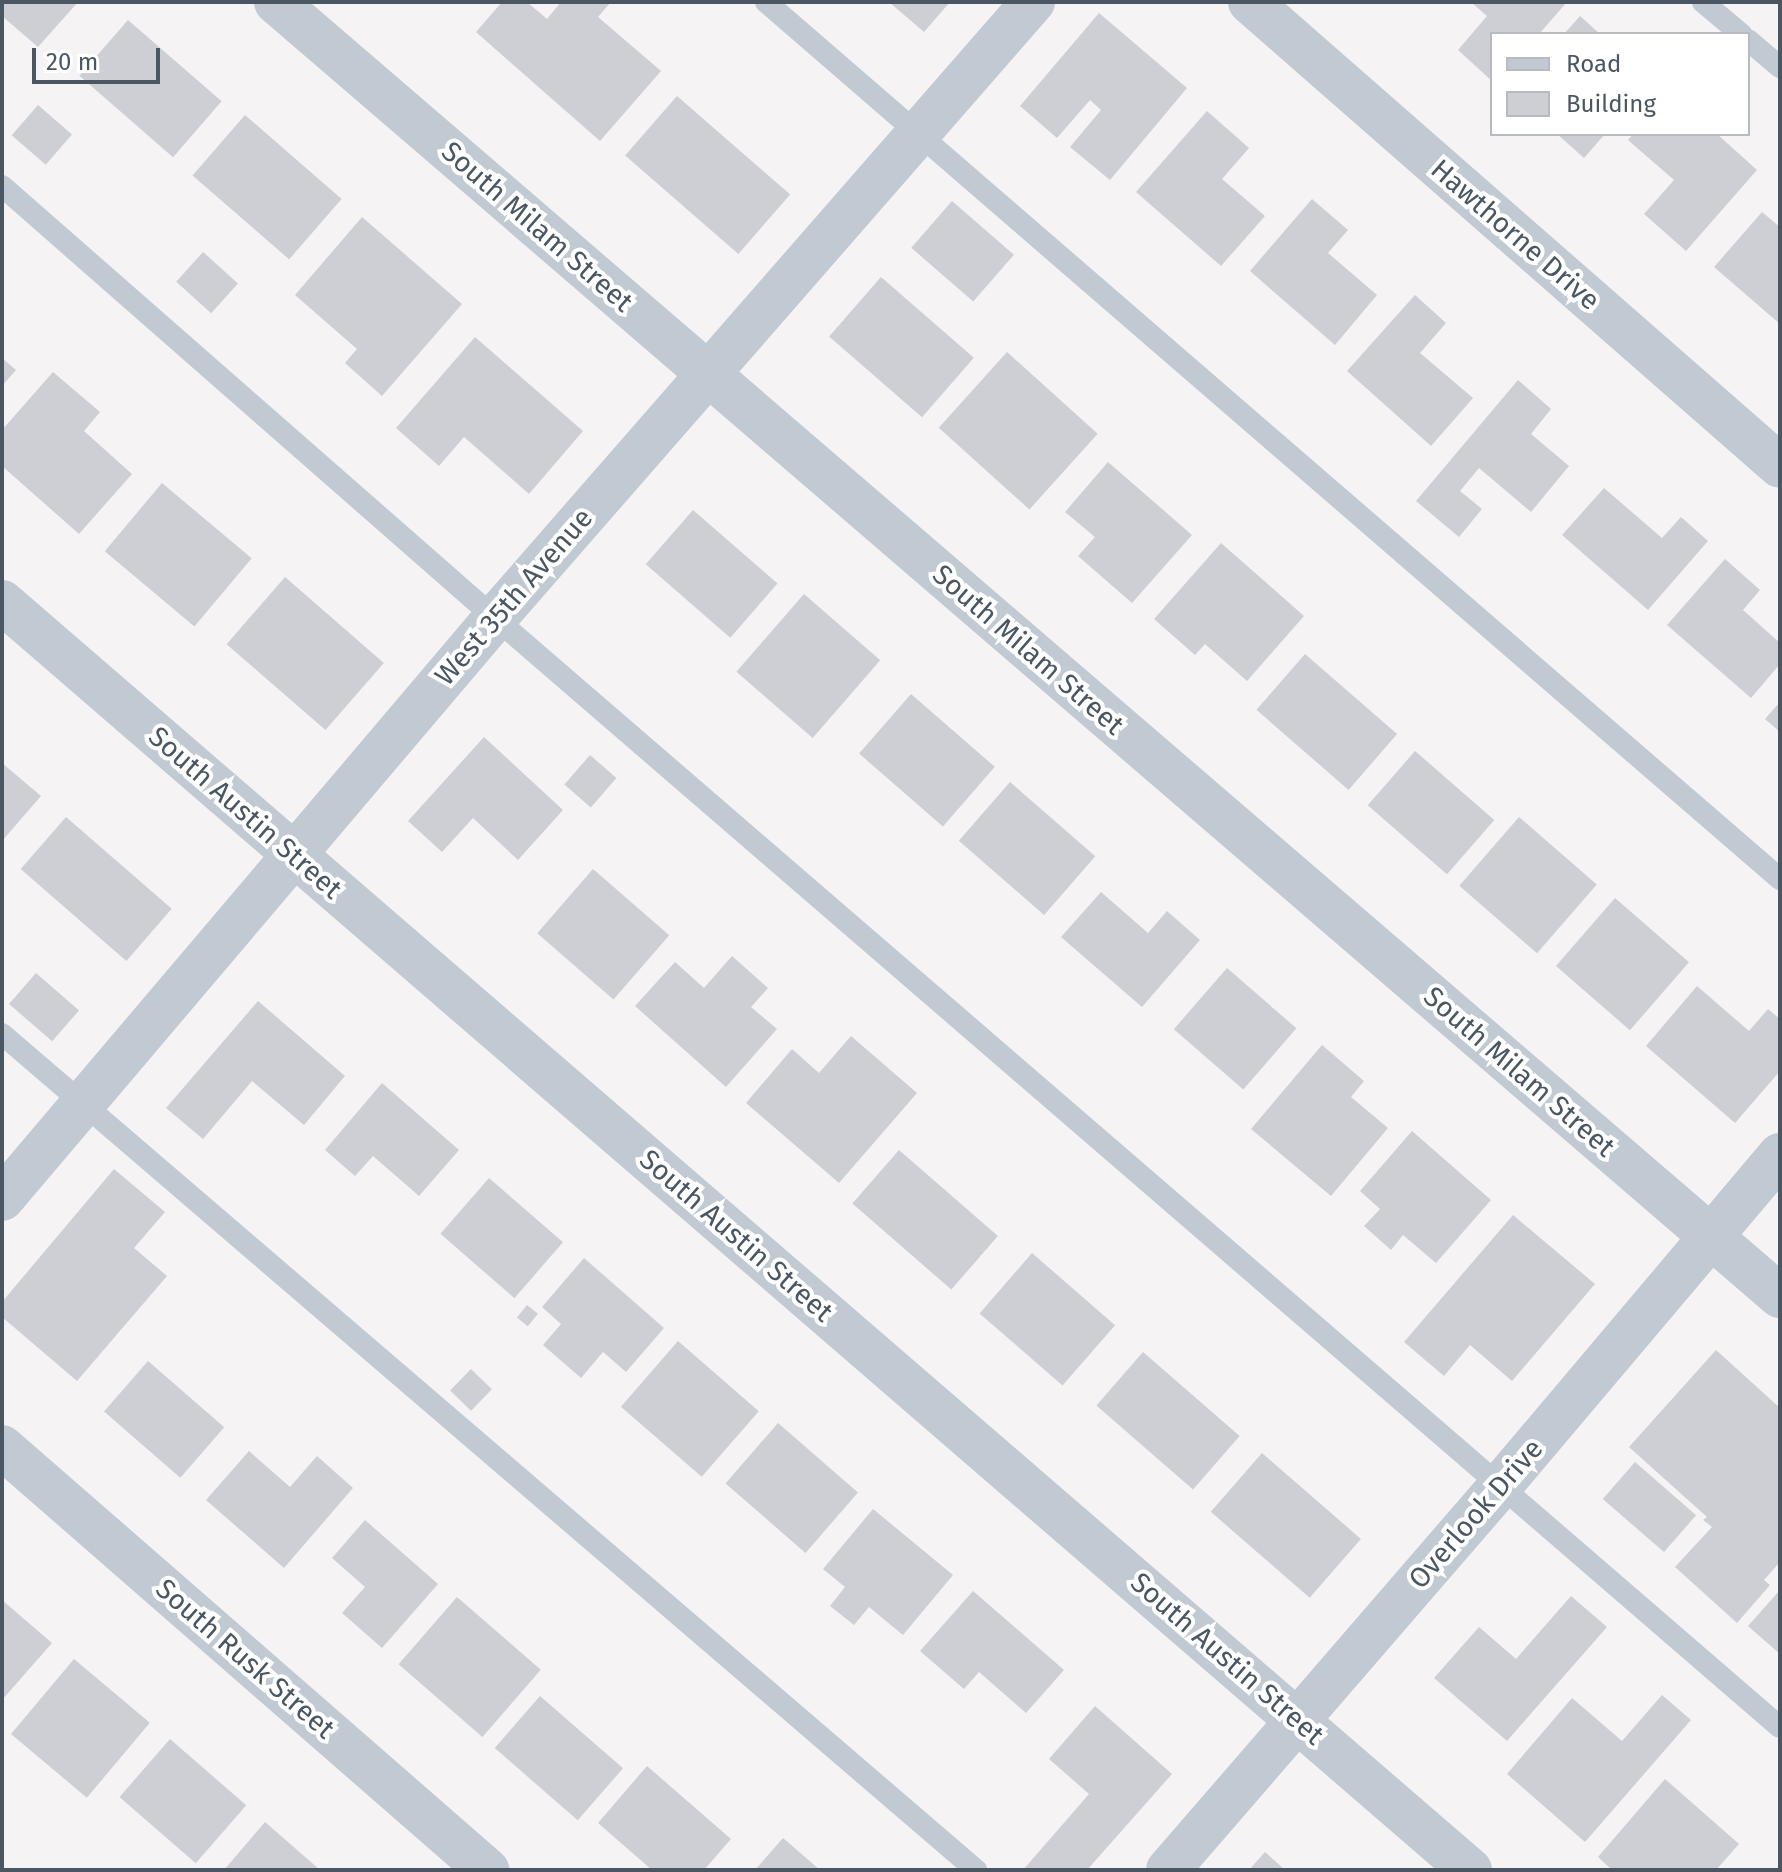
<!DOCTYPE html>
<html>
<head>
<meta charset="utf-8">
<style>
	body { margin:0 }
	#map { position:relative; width:1782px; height:1872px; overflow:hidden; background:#f5f3f3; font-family:"Fira Sans",sans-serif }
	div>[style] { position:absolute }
	.building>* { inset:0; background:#cdcfd5; transform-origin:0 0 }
	.service>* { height:22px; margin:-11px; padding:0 11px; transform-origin:11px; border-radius:11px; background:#c1cad2 }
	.minor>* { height:44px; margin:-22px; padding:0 22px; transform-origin:22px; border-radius:22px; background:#c1cad2 }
	.tertiary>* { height:44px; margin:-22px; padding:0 22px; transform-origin:22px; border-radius:22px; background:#c1cad2 }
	span { translate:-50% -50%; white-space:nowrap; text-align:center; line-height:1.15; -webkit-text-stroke:8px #fff; paint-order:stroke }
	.street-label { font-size:28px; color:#4a5661 }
	.frame { position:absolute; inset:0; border:4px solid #4a5661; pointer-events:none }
	.legend { position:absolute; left:1490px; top:32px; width:260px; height:104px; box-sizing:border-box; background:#fff; border:2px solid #b7bbc0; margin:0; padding:10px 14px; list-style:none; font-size:24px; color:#4a5661 }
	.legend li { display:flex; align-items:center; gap:16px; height:40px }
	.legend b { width:40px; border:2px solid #b7bbc0 }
	.scale { position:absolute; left:32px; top:48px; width:128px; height:36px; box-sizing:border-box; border:4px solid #4a5661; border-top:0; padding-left:10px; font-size:24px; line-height:28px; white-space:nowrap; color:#4a5661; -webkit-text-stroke:6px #fff; paint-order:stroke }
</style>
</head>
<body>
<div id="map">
	<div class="building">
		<div style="clip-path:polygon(2px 2px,78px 2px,38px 47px,2px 16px)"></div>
		<div style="clip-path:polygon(502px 2px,527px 2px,547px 19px,561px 2px,611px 2px,598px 17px,661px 71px,600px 141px,476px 32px)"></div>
		<div style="clip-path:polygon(889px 2px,950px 2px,924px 32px)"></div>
		<div style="clip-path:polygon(1471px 2px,1567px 2px,1539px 34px,1492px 34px,1492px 81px,1458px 50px,1487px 16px)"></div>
		<div style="clip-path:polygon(1099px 13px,1187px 88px,1110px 180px,1070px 147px,1101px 110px,1090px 100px,1057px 138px,1020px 106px)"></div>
		<div style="clip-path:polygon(1580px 16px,1600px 34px,1564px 34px)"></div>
		<div style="left:128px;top:20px;width:124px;height:74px;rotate:41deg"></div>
		<div style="left:677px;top:96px;width:150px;height:79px;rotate:41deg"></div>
		<div style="left:38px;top:105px;width:45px;height:40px;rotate:41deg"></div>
		<div style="clip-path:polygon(1207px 111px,1249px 148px,1222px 179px,1265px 216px,1221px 266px,1136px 192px)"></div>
		<div style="left:245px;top:115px;width:128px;height:80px;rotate:41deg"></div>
		<div style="clip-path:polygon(1557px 134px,1605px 134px,1584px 158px)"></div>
		<div style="clip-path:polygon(1633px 134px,1717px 134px,1757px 170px,1686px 251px,1644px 214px,1674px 180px,1628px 140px)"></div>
		<div style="clip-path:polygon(1312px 199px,1348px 230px,1328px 253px,1377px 295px,1335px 345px,1250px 271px)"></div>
		<div style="left:952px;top:201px;width:82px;height:62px;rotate:41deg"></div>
		<div style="clip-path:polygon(1762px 212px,1780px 227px,1780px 324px,1714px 267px)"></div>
		<div style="clip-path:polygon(362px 217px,462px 304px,382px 396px,345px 363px,357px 349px,295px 295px)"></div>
		<div style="left:203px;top:252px;width:47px;height:40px;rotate:42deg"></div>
		<div style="left:881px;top:277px;width:123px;height:79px;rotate:41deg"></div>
		<div style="clip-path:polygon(1415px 295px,1446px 323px,1420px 353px,1473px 398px,1431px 446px,1347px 371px)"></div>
		<div style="clip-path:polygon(475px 337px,583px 431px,529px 494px,464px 437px,439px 466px,396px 428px)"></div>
		<div style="left:1007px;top:352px;width:122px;height:102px;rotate:42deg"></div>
		<div style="clip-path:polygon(2px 358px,16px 370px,2px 386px)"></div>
		<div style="clip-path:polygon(53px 372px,100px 412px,84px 431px,132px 474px,79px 534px,2px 466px,2px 430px)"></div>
		<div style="clip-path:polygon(1518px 380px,1551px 409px,1531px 434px,1569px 466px,1531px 512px,1479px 468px,1460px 491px,1482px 509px,1459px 537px,1416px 501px)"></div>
		<div style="clip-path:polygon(1108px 462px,1192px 535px,1132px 603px,1078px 556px,1095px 537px,1065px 512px)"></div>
		<div style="left:162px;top:483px;width:117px;height:89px;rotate:40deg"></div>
		<div style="clip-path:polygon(1604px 488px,1662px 538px,1681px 517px,1708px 541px,1648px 610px,1562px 535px)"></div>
		<div style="left:693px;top:510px;width:112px;height:72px;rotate:41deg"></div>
		<div style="clip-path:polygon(1221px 543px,1304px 616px,1247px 681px,1205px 644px,1195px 655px,1154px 619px)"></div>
		<div style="clip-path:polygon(1725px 559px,1760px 590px,1743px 610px,1780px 643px,1780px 664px,1751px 698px,1667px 625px)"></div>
		<div style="left:285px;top:577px;width:131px;height:89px;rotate:41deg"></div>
		<div style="left:804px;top:594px;width:101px;height:103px;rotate:41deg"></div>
		<div style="left:1305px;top:654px;width:122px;height:74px;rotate:41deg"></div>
		<div style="left:911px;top:694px;width:111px;height:79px;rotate:41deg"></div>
		<div style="clip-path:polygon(1780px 702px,1780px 732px,1765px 719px)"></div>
		<div style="clip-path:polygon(484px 737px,563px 810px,518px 860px,473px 818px,442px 852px,408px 821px)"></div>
		<div style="left:1415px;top:751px;width:105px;height:72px;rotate:41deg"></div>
		<div style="left:590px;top:755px;width:35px;height:39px;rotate:41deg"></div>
		<div style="clip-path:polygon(2px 763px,41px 796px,2px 841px)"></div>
		<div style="left:1010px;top:782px;width:113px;height:78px;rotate:41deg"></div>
		<div style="left:66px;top:817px;width:140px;height:69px;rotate:41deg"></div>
		<div style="left:1519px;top:817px;width:103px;height:91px;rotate:41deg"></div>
		<div style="left:593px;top:869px;width:101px;height:85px;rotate:41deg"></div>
		<div style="clip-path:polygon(1101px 892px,1148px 933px,1167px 911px,1200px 940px,1142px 1007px,1061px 937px)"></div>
		<div style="left:1615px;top:898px;width:98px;height:90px;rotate:41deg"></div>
		<div style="clip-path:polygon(732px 956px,768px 988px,751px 1007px,777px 1029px,726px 1087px,635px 1006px,675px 962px,704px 988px)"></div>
		<div style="left:1227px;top:968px;width:92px;height:81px;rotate:41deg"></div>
		<div style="left:36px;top:973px;width:57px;height:41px;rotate:41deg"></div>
		<div style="clip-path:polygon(1697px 986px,1749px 1031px,1768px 1009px,1780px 1019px,1780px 1071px,1735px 1123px,1646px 1046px)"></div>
		<div style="clip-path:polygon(258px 1001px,345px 1076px,304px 1125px,252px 1081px,203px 1139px,166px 1108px)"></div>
		<div style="clip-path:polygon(851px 1036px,917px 1093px,839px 1183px,746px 1103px,792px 1049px,819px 1073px)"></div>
		<div style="clip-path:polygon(1322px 1045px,1364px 1081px,1351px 1097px,1388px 1128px,1331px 1196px,1251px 1129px)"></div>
		<div style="clip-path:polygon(382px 1083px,459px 1150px,419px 1196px,373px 1156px,355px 1176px,325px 1150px)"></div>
		<div style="clip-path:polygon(1412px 1131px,1491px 1200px,1436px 1263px,1403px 1235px,1391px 1250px,1364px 1226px,1380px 1209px,1360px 1191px)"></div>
		<div style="left:899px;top:1150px;width:131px;height:71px;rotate:41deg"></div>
		<div style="clip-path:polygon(114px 1169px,165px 1212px,134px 1248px,167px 1276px,77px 1381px,2px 1317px,2px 1302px)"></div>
		<div style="left:489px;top:1178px;width:98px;height:74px;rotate:41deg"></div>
		<div style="clip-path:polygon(1513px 1215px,1595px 1284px,1512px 1381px,1470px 1345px,1444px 1376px,1404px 1342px)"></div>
		<div style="left:1032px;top:1253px;width:110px;height:80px;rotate:41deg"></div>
		<div style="clip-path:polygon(584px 1258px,664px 1328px,626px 1372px,603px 1352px,581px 1378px,543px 1345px,561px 1324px,542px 1307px)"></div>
		<div style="left:527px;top:1305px;width:14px;height:16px;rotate:39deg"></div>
		<div style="left:678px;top:1341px;width:107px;height:87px;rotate:41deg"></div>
		<div style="clip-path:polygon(1716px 1350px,1780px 1408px,1780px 1562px,1764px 1580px,1770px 1585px,1737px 1623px,1675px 1567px,1712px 1527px,1703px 1520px,1707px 1517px,1629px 1447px)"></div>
		<div style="left:1143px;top:1352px;width:128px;height:71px;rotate:41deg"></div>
		<div style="left:148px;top:1361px;width:101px;height:67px;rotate:41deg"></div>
		<div style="left:471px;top:1369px;width:29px;height:30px;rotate:44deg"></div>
		<div style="left:778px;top:1423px;width:106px;height:80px;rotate:41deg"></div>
		<div style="clip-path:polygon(249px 1451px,290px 1487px,317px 1456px,353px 1488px,284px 1568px,206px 1500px)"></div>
		<div style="left:1262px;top:1453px;width:131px;height:78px;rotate:41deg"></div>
		<div style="left:1635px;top:1462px;width:81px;height:49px;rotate:41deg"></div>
		<div style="clip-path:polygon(873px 1509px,953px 1575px,903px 1635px,869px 1607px,854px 1625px,830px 1606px,845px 1587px,823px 1569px)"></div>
		<div style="clip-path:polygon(365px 1520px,438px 1584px,382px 1648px,342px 1613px,365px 1587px,332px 1558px)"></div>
		<div style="clip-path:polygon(1780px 1590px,1780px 1654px,1748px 1626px)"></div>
		<div style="clip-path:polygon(973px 1591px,1064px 1670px,1026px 1713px,979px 1672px,964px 1689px,920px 1651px)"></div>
		<div style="clip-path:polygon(1571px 1596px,1607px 1627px,1507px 1741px,1434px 1678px,1479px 1627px,1516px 1659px)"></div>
		<div style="left:457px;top:1597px;width:111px;height:89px;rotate:41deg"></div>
		<div style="clip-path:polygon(2px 1600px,52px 1643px,2px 1700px)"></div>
		<div style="left:74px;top:1659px;width:99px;height:98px;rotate:40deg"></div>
		<div style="clip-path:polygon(1662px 1695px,1691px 1720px,1585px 1842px,1507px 1774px,1572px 1698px,1622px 1741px)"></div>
		<div style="left:540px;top:1696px;width:110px;height:69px;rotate:41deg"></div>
		<div style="clip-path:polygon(1095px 1706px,1172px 1774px,1087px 1870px,1023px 1870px,1089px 1794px,1049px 1759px)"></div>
		<div style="left:170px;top:1739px;width:101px;height:77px;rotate:41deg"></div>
		<div style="clip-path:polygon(647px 1766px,731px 1839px,704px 1870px,652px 1870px,598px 1823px)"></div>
		<div style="clip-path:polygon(1665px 1779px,1739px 1844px,1716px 1870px,1612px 1870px,1598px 1857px)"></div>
		<div style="clip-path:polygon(265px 1822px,320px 1870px,224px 1870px)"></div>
		<div style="clip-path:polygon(783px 1838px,820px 1870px,755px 1870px)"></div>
		<div style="clip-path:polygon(1265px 1852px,1285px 1870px,1249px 1870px)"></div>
	</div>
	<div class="service">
		<div style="left:766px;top:2px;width:1341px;rotate:40.86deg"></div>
		<div style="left:1703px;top:2px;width:50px;rotate:40.1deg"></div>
		<div style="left:1748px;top:40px;width:42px;rotate:40.2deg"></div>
		<div style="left:2px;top:186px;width:655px;rotate:41.23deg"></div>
		<div style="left:495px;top:618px;width:1697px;rotate:40.8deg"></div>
		<div style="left:2px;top:1034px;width:1284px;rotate:40.64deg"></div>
	</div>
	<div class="minor">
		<div style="left:276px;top:2px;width:1984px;rotate:40.71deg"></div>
		<div style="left:2px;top:602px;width:1940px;rotate:40.82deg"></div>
		<div style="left:2px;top:1199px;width:762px;rotate:-49.68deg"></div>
		<div style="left:495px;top:618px;width:818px;rotate:-48.87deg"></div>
		<div style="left:2px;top:1447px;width:644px;rotate:41.09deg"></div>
		<div style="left:1168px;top:1870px;width:509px;rotate:-49.14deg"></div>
		<div style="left:1501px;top:1485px;width:432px;rotate:-49.8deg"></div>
	</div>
	<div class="tertiary">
		<div style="left:1250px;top:2px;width:704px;rotate:41.2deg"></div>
	</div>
	<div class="street-label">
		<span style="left:537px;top:227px;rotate:41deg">South Milam Street</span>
		<span style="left:1515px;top:235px;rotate:41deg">Hawthorne Drive</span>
		<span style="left:514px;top:597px;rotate:-49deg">West 35th Avenue</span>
		<span style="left:1028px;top:650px;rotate:41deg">South Milam Street</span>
		<span style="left:245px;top:813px;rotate:41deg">South Austin Street</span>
		<span style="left:1519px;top:1072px;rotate:41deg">South Milam Street</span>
		<span style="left:736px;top:1236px;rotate:41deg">South Austin Street</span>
		<span style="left:1476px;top:1514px;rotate:-49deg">Overlook Drive</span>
		<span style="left:245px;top:1659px;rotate:41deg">South Rusk Street</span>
		<span style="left:1227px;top:1659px;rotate:41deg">South Austin Street</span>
	</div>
	<div class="frame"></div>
	<ul class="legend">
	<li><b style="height:10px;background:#c1cad2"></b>Road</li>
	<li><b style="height:22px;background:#cdcfd5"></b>Building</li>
	</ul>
	<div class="scale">20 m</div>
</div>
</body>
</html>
